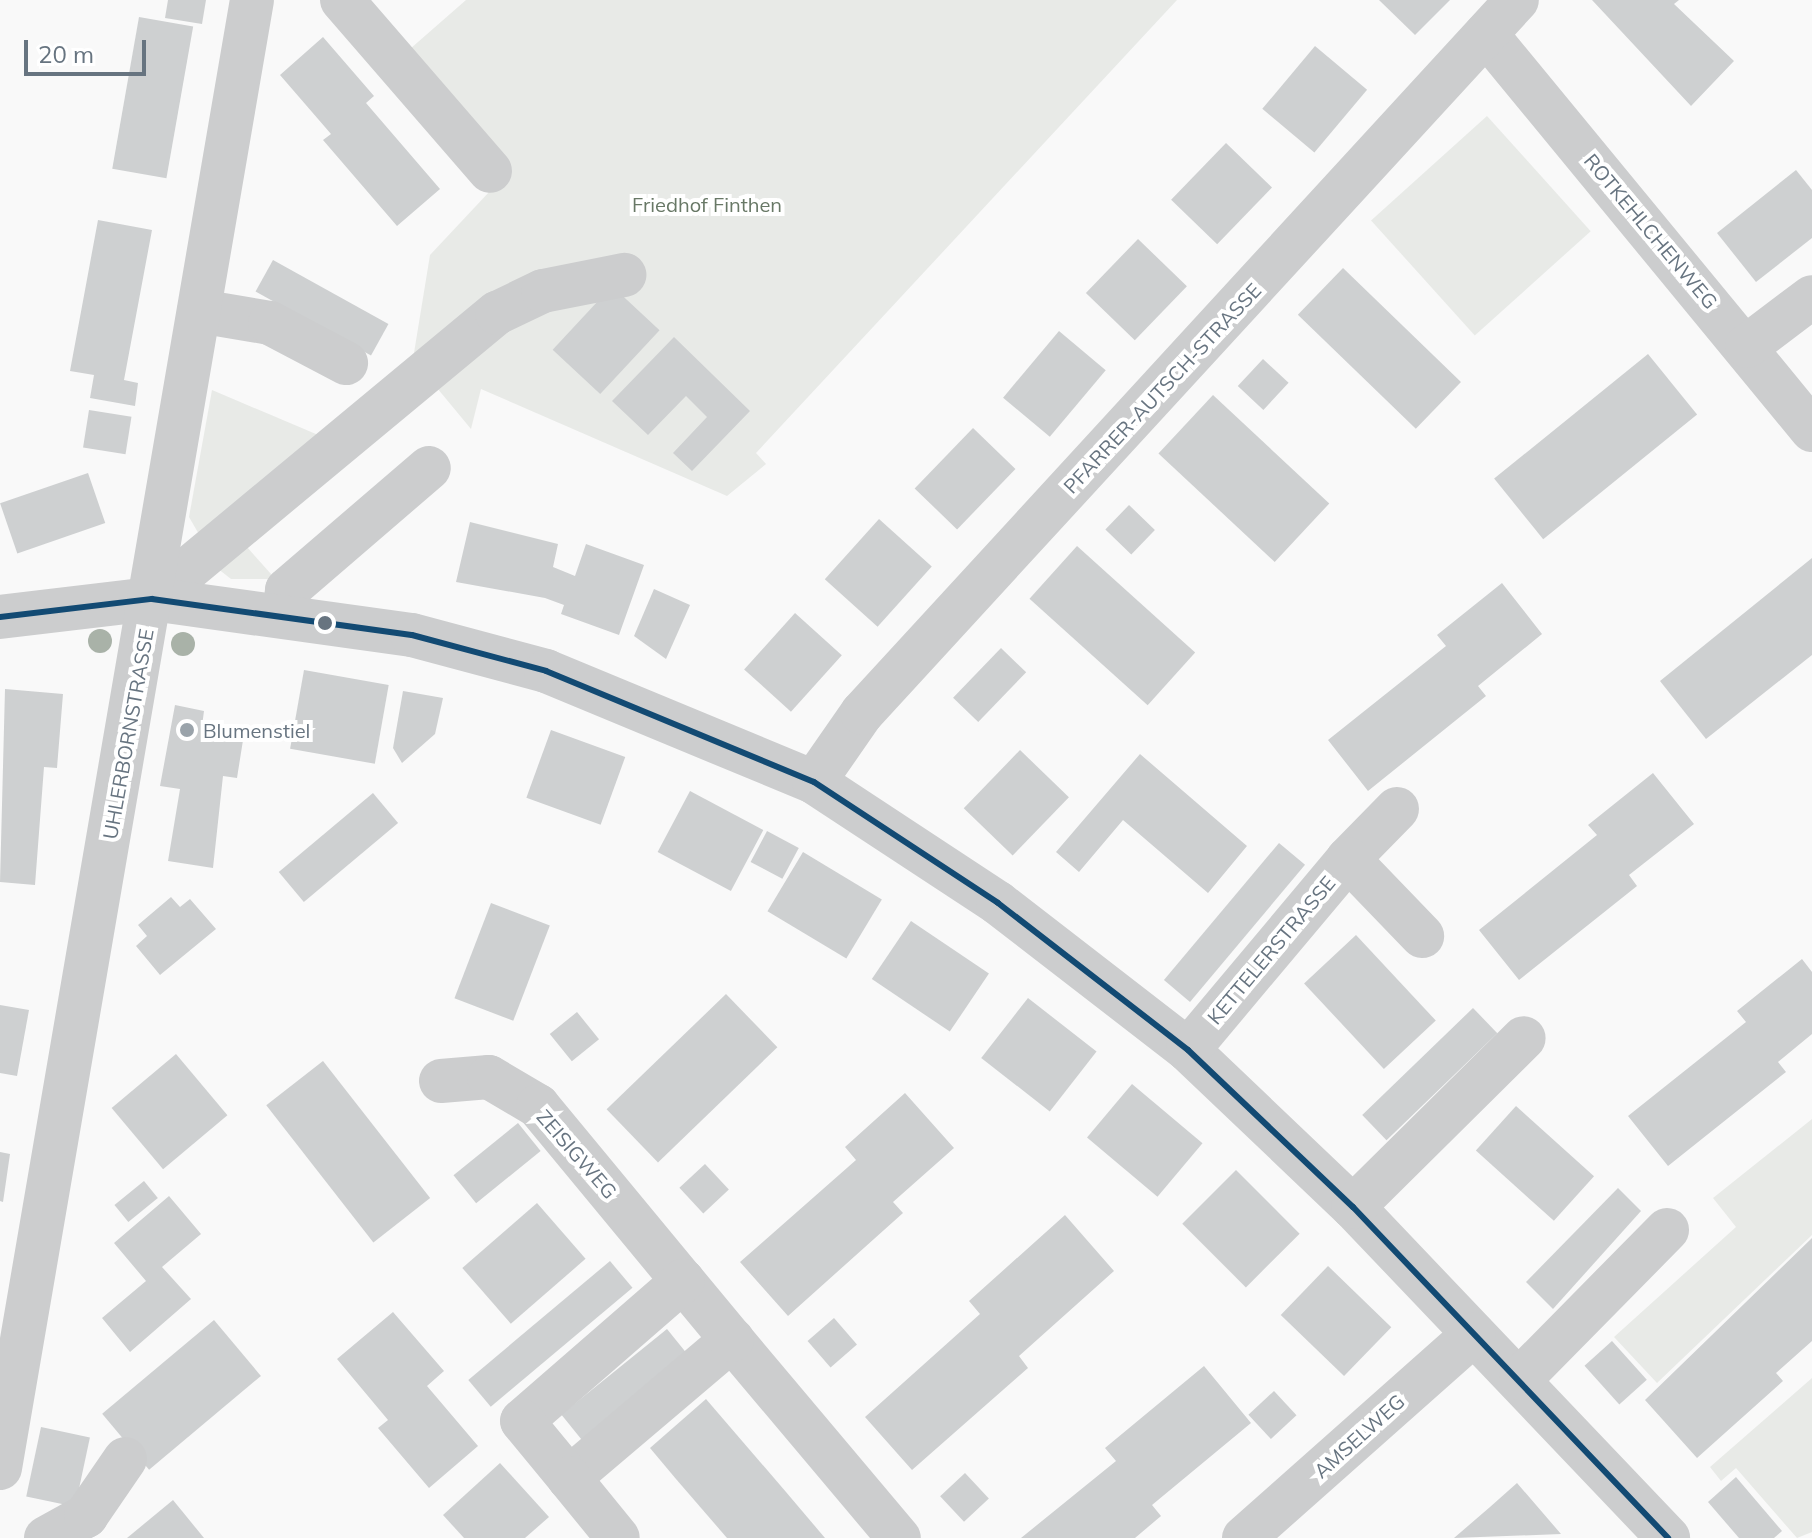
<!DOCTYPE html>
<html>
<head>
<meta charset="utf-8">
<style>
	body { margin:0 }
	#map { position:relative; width:1812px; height:1538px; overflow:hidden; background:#f9f9f9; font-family:Mulish,sans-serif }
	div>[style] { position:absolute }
	.green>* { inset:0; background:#e8eae7; transform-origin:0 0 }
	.building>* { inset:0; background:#ced0d1; transform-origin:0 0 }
	.minor>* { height:44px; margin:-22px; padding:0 22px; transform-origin:22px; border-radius:22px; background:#cccdce }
	.bus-1>* { height:6px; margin:-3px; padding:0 3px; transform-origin:3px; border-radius:3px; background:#124a73 }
	.trees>* { width:24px; height:24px; margin:-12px; border-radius:50%; background:#a9b2a8 }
	.dots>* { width:22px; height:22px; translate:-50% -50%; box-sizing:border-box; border:4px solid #fff; border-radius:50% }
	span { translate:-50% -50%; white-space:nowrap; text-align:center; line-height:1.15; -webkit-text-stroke:8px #fff; paint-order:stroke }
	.park-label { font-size:20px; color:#687866 }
	.street-label { font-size:20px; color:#677480 }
	.poi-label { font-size:20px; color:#677480 }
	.left { translate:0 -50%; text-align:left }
	.scale { position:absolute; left:24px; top:40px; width:122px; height:36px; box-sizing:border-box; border:4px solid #677480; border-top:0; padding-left:10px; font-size:24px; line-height:28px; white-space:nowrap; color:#677480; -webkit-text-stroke:6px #fff; paint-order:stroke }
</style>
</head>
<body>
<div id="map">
	<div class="green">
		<div style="clip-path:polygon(466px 0,1177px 0,756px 453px,766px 464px,727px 496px,481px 389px,471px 429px,413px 359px,430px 255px,505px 175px,410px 49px)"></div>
		<div style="left:1487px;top:116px;width:155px;height:156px;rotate:48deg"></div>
		<div style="clip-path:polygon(212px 390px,323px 437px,200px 536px,189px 517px)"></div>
		<div style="clip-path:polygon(247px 547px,271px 574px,270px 579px,231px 579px,217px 568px)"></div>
		<div style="clip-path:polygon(1812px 1119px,1812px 1235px,1657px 1383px,1614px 1337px,1736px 1227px,1713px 1198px)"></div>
		<div style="clip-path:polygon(1812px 1378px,1812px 1532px,1797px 1538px,1736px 1468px,1721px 1481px,1710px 1467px)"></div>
	</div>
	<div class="building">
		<div style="clip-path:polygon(168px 0,206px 0,202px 24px,165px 18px)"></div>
		<div style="clip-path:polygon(1379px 0,1450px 0,1415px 35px)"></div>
		<div style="clip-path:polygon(1592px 0,1679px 0,1674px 4px,1734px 61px,1691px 106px)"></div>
		<div style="left:139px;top:17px;width:55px;height:154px;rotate:10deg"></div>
		<div style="clip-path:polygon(323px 37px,374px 96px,366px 103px,440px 189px,397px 226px,323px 140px,331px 134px,280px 75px)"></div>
		<div style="left:1315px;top:46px;width:68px;height:82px;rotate:40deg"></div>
		<div style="left:1226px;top:143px;width:64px;height:79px;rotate:44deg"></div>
		<div style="clip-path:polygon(1796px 170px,1812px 190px,1812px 238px,1756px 282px,1717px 233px)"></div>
		<div style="clip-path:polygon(98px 220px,152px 230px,124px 380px,138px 383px,135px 406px,90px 398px,94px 375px,70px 371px)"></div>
		<div style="left:1138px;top:239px;width:68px;height:75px;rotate:44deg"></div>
		<div style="left:273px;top:260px;width:132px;height:36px;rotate:29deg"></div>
		<div style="left:1343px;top:268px;width:164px;height:65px;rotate:44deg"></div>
		<div style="left:612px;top:286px;width:65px;height:87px;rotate:43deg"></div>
		<div style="left:1059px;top:331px;width:61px;height:87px;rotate:40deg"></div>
		<div style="clip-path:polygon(674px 337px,750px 411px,692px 471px,673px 453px,707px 417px,686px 396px,648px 435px,612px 401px)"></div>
		<div style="left:1648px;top:354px;width:78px;height:198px;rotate:51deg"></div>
		<div style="left:1263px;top:359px;width:35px;height:37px;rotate:43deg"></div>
		<div style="left:1213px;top:395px;width:159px;height:80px;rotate:43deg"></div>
		<div style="left:89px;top:410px;width:43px;height:38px;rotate:9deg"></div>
		<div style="left:973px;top:428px;width:59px;height:84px;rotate:44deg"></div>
		<div style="left:88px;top:473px;width:53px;height:93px;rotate:71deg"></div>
		<div style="left:1129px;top:505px;width:36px;height:34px;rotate:44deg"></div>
		<div style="left:879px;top:519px;width:71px;height:81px;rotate:42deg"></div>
		<div style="clip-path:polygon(470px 522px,558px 544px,553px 567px,575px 576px,586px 544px,644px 565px,619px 635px,561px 614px,564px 605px,545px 598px,456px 582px)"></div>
		<div style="left:1077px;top:546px;width:159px;height:71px;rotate:42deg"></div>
		<div style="clip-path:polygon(1812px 558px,1812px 655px,1706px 739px,1660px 681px)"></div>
		<div style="clip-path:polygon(1502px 583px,1542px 634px,1478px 686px,1486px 696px,1368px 791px,1328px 740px,1446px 646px,1437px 635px)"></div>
		<div style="clip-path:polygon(654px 589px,690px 605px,666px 659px,634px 636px)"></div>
		<div style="left:795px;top:613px;width:63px;height:76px;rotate:42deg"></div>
		<div style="left:1001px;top:648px;width:35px;height:69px;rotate:44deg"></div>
		<div style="left:304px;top:670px;width:86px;height:80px;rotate:10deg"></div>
		<div style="clip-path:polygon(5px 689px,63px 694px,57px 768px,44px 767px,35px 885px,0 882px)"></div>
		<div style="clip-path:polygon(403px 691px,443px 698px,435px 734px,402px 763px,393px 748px)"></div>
		<div style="clip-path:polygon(175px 705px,204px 711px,202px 726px,244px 734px,237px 778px,223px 776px,213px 868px,168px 861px,180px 789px,160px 786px)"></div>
		<div style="left:551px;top:730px;width:79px;height:72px;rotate:20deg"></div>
		<div style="left:1020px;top:750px;width:68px;height:81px;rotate:44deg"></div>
		<div style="clip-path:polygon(1140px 754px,1247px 846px,1208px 893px,1123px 820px,1079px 872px,1056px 852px)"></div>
		<div style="clip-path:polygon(1653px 773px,1694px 824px,1629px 875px,1637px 886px,1519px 980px,1479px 930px,1597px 835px,1588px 825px)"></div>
		<div style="left:690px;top:791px;width:83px;height:69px;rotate:28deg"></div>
		<div style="left:373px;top:793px;width:39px;height:123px;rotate:50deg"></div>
		<div style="left:767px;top:831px;width:36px;height:35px;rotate:28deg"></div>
		<div style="left:1279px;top:843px;width:34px;height:179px;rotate:40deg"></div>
		<div style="left:803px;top:852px;width:92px;height:69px;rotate:31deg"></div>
		<div style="clip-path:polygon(171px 897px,180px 907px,190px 899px,216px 929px,160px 975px,136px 946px,147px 936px,138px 925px)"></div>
		<div style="left:491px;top:903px;width:63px;height:102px;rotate:21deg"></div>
		<div style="left:911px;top:921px;width:94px;height:70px;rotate:34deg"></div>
		<div style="left:1356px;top:935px;width:117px;height:71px;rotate:47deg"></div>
		<div style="clip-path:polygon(1802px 959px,1812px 972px,1812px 1034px,1778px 1062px,1786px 1072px,1668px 1166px,1628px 1116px,1746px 1022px,1737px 1011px)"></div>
		<div style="left:726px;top:994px;width:74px;height:166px;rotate:46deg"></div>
		<div style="left:1028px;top:998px;width:87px;height:76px;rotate:38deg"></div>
		<div style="clip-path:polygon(0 1005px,29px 1010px,17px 1076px,0 1073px)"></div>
		<div style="left:1473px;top:1008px;width:35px;height:154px;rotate:46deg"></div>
		<div style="left:577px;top:1012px;width:35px;height:35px;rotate:51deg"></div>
		<div style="left:176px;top:1054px;width:80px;height:84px;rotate:50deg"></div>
		<div style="left:323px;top:1061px;width:174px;height:72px;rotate:52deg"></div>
		<div style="left:1132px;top:1084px;width:92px;height:70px;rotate:40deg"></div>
		<div style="clip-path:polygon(905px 1093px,954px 1148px,893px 1202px,903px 1213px,788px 1316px,740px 1262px,856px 1160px,845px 1147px)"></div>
		<div style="left:1516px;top:1106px;width:105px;height:60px;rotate:42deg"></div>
		<div style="left:518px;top:1123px;width:36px;height:83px;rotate:51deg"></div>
		<div style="clip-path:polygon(0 1152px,10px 1154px,3px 1202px,0 1201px)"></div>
		<div style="left:705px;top:1164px;width:35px;height:35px;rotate:47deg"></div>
		<div style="left:1236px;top:1170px;width:90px;height:76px;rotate:45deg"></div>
		<div style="left:144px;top:1181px;width:22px;height:38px;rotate:51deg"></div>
		<div style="clip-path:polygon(1618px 1188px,1641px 1211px,1553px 1309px,1526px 1282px)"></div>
		<div style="clip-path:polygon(169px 1196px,201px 1234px,162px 1267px,191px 1299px,130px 1352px,102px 1318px,146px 1281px,114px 1243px)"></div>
		<div style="left:537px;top:1203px;width:74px;height:99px;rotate:49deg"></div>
		<div style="clip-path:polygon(1065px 1215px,1114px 1271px,1019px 1356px,1028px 1368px,912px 1470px,865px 1417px,980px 1314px,969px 1301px)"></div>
		<div style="clip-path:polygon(1812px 1238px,1812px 1341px,1776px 1373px,1783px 1381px,1697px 1458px,1645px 1400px)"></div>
		<div style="left:610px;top:1261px;width:35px;height:185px;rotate:50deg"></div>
		<div style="left:1328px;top:1266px;width:88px;height:68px;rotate:44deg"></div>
		<div style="clip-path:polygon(393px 1312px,444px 1371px,427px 1386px,478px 1446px,429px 1488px,378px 1428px,388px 1420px,337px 1359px)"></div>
		<div style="left:834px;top:1318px;width:35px;height:35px;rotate:49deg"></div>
		<div style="left:214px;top:1320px;width:73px;height:146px;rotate:50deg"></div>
		<div style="left:667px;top:1329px;width:35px;height:136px;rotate:51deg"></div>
		<div style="left:1612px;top:1341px;width:52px;height:37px;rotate:48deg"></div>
		<div style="clip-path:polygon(1204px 1366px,1251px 1423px,1152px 1505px,1161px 1516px,1135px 1538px,1021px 1538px,1116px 1461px,1105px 1448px)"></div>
		<div style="left:1274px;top:1391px;width:33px;height:35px;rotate:47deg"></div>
		<div style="clip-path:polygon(706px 1399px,786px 1492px,825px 1538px,727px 1538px,676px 1479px,650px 1448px)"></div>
		<div style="left:41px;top:1427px;width:50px;height:71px;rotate:12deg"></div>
		<div style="clip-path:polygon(500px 1463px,549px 1517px,525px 1538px,464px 1538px,443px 1515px)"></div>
		<div style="left:965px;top:1473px;width:35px;height:34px;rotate:47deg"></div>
		<div style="clip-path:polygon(1736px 1477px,1782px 1531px,1774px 1538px,1739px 1538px,1708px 1502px)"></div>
		<div style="clip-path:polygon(1517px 1483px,1561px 1534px,1454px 1538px,1490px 1507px)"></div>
		<div style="clip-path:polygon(173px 1500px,204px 1538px,127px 1538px)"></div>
	</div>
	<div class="minor">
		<div style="left:342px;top:0;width:226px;rotate:49.1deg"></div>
		<div style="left:1486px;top:34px;width:513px;rotate:50.54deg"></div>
		<div style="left:199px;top:311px;width:72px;rotate:9.6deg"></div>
		<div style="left:270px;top:323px;width:86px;rotate:27.8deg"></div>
		<div style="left:1747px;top:346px;width:81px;rotate:-37deg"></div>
		<div style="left:152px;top:599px;width:448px;rotate:-39.7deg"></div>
		<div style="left:497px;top:313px;width:51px;rotate:-25.6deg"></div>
		<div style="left:543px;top:291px;width:83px;rotate:-11.2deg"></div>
		<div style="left:284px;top:615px;width:25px;rotate:-83deg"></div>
		<div style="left:287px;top:590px;width:187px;rotate:-40.7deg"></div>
		<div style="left:0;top:617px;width:153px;rotate:-6.8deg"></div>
		<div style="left:152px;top:599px;width:262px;rotate:7.9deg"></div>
		<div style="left:412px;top:635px;width:139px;rotate:15deg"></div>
		<div style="left:546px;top:671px;width:290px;rotate:22.5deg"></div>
		<div style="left:814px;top:782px;width:220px;rotate:33.3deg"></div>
		<div style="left:998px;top:903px;width:240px;rotate:37.7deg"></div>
		<div style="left:1188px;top:1050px;width:228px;rotate:43.6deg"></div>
		<div style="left:1353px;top:1207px;width:457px;rotate:46.4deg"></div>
		<div style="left:814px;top:782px;width:84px;rotate:-55.2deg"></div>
		<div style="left:862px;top:713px;width:968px;rotate:-47.43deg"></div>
		<div style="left:1348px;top:859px;width:70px;rotate:-45.6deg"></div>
		<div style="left:1188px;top:1050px;width:249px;rotate:-50deg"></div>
		<div style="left:1348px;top:859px;width:107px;rotate:46.1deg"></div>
		<div style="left:441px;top:1081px;width:48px;rotate:-4.8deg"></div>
		<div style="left:489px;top:1077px;width:57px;rotate:30.6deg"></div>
		<div style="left:538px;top:1106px;width:227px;rotate:50.4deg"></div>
		<div style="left:1353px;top:1207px;width:240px;rotate:-44.7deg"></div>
		<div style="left:732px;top:1340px;width:259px;rotate:49.9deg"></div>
		<div style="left:1521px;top:1378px;width:208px;rotate:-45.4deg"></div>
		<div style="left:0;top:1468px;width:1489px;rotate:-80.26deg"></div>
		<div style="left:569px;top:1478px;width:214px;rotate:-40.3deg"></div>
		<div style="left:732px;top:1340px;width:77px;rotate:-129.7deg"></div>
		<div style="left:683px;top:1281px;width:213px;rotate:139deg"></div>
		<div style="left:522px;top:1421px;width:74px;rotate:50.5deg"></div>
		<div style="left:569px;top:1478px;width:77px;rotate:50.8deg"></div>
		<div style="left:46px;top:1538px;width:46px;rotate:-28.8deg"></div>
		<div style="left:86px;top:1516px;width:69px;rotate:-55.6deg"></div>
		<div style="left:1244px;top:1538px;width:307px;rotate:-41.6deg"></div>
	</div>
	<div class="bus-1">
		<div style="left:0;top:617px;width:153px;rotate:-6.8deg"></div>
		<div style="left:152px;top:599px;width:262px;rotate:7.9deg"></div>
		<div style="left:412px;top:635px;width:139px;rotate:15deg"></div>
		<div style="left:546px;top:671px;width:290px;rotate:22.5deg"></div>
		<div style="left:814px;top:782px;width:220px;rotate:33.3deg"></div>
		<div style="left:998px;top:903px;width:240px;rotate:37.7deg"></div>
		<div style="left:1188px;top:1050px;width:228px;rotate:43.6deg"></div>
		<div style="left:1353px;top:1207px;width:457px;rotate:46.4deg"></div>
	</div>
	<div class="trees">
		<div style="left:100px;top:641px"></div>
		<div style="left:183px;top:644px"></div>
	</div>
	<div class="dots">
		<div style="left:325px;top:623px;background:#677480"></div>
		<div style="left:187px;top:730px;background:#9aa3aa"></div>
	</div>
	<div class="park-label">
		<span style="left:707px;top:204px">Friedhof Finthen</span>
	</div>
	<div class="street-label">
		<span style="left:1651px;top:231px;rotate:50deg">ROTKEHLCHENWEG</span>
		<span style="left:1162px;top:388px;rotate:-47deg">PFARRER-AUTSCH-STRASSE</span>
		<span style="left:128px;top:734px;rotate:-80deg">UHLERBORNSTRASSE</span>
		<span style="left:1271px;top:950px;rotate:-50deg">KETTELERSTRASSE</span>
		<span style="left:577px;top:1154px;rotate:49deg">ZEISIGWEG</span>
		<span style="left:1359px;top:1436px;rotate:-42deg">AMSELWEG</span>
	</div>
	<div class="poi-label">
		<span class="left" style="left:203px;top:730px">Blumenstiel</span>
	</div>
	<div class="scale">20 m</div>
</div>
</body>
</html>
